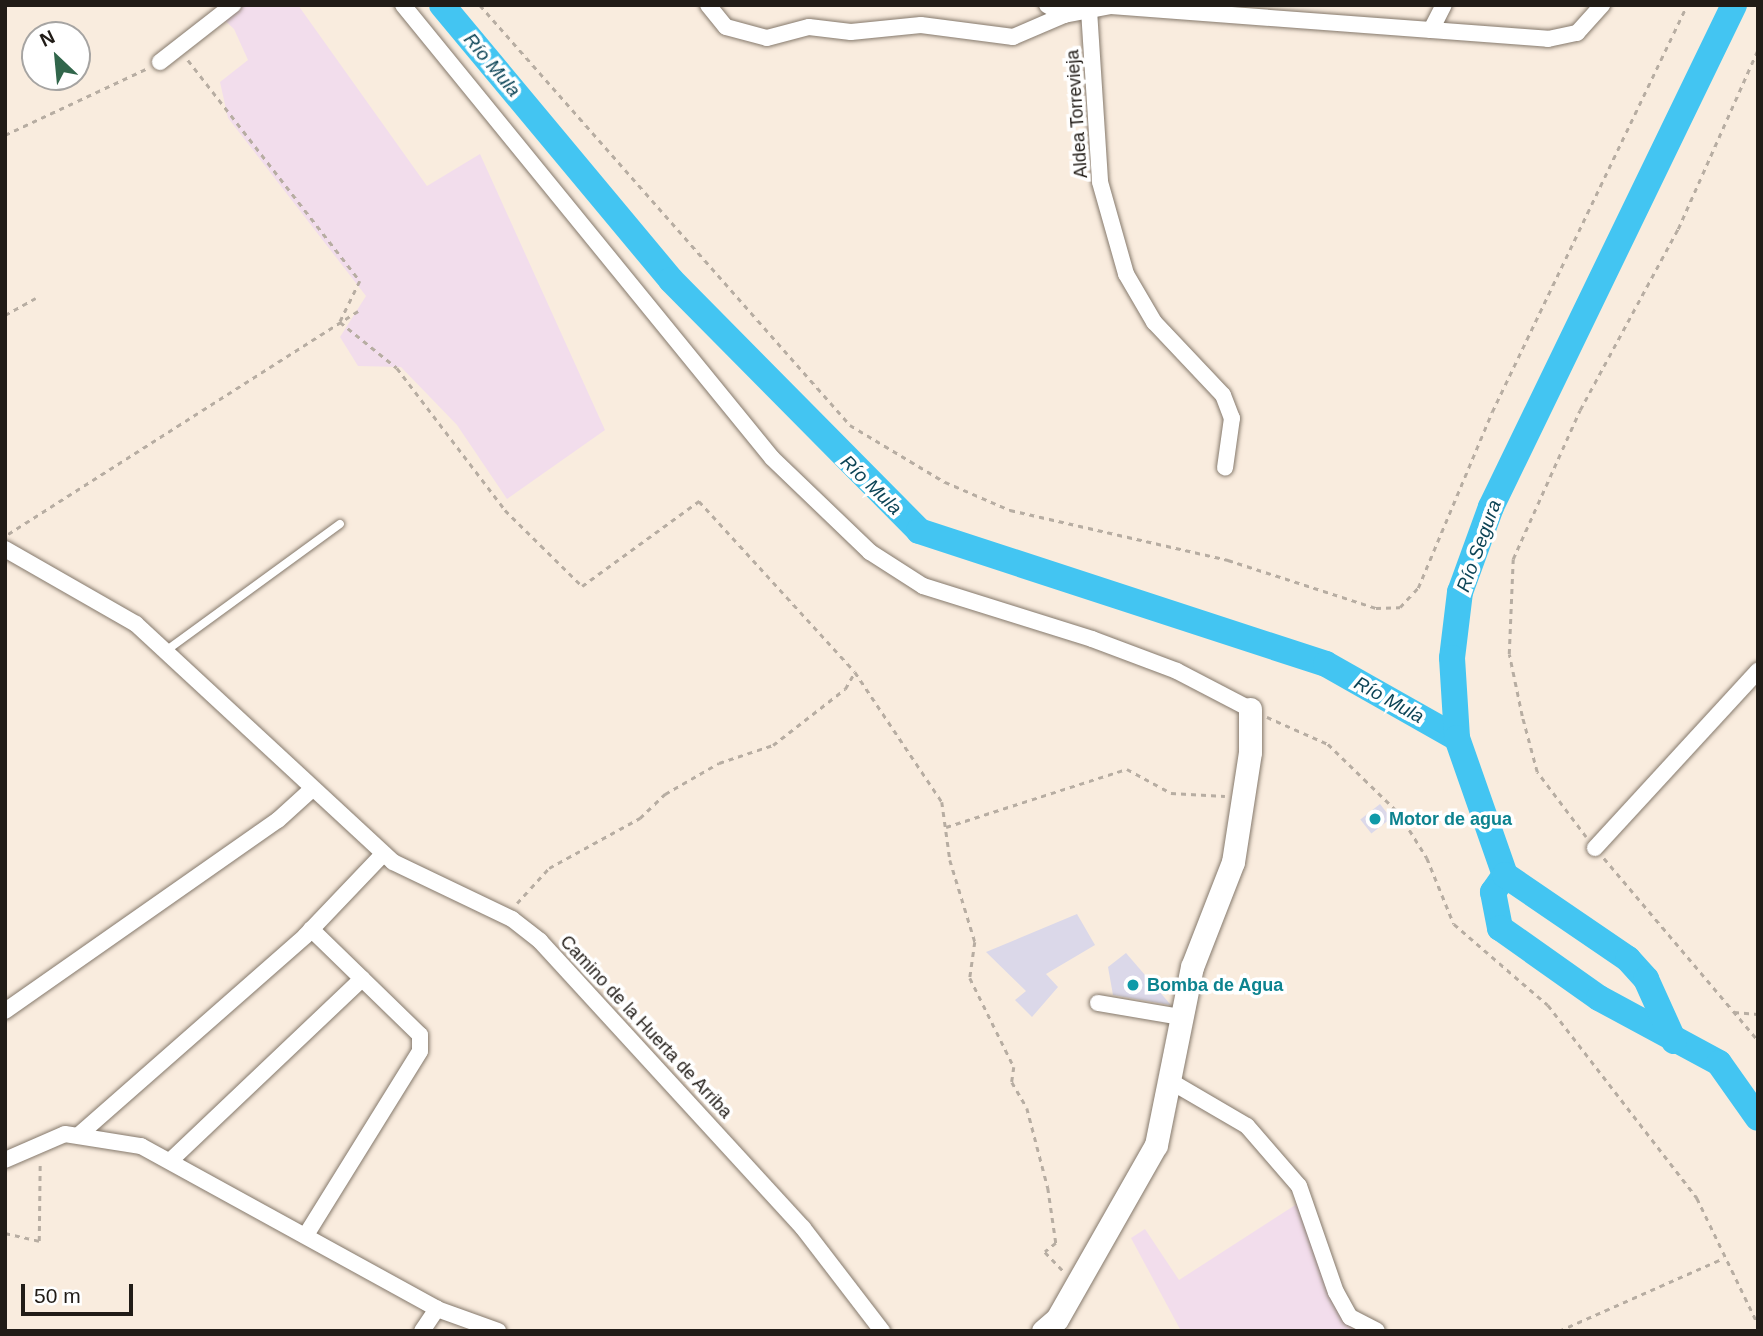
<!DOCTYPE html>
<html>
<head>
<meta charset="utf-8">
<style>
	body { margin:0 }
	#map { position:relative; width:1763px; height:1336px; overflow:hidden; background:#f9ecde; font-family:Helvetica,sans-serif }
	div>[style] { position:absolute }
	.industrial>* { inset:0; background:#f2ddec }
	.river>* { height:26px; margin:-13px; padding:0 13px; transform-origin:13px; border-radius:13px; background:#43c5f2 }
	.building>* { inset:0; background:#dbd8e9; transform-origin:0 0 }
	.path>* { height:2.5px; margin-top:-1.25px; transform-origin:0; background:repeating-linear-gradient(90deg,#b7ada2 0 5px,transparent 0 10px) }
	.roads { filter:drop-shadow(0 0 2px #85796c) drop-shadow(0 0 2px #85796c) }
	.service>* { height:8px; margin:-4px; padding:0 4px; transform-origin:4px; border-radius:4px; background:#fff }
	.minor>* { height:16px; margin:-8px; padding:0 8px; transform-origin:8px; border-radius:8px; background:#fff }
	.secondary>* { height:23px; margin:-11.5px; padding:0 11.5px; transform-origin:11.5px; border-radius:11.5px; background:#fff }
	.dots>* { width:19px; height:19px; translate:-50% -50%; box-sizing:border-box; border:4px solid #fff; border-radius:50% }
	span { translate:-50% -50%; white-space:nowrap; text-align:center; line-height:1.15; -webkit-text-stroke:7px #fff; paint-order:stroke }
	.street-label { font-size:18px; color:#211c17 }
	.culture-label { font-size:18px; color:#0d838f; font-weight:700 }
	.left { translate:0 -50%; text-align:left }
	.water-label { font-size:19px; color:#0c4456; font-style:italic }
	.frame { position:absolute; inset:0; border:7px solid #211c17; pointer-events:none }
	.north { position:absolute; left:21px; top:21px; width:70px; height:70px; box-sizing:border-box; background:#fff; border:2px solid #a6a4a2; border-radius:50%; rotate:334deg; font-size:19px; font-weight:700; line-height:28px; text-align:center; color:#211c17 }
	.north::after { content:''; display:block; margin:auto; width:24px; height:32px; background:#31664b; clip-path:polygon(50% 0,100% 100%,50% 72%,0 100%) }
	.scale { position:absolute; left:21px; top:1284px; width:112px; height:32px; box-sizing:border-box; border:4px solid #211c17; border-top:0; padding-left:9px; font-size:21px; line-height:24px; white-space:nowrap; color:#211c17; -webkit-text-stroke:5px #fff; paint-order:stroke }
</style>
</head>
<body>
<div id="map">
	<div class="industrial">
		<div style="clip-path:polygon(233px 5px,298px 5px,427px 186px,480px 154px,605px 430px,507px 499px,457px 425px,401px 367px,358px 366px,340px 337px,366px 296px,228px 118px,220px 82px,248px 60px,234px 29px,219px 15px)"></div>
		<div style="clip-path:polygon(1303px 1200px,1353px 1330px,1181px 1331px,1131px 1238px,1145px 1229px,1179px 1280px)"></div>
	</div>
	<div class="river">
		<div style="left:442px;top:5px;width:358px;rotate:50.2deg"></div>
		<div style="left:671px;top:280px;width:353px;rotate:45.3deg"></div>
		<div style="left:919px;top:531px;width:428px;rotate:18.1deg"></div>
		<div style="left:1326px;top:664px;width:150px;rotate:29.5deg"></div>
		<div style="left:1734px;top:5px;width:558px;rotate:115.83deg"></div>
		<div style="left:1491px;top:507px;width:90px;rotate:110deg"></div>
		<div style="left:1460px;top:592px;width:66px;rotate:96.9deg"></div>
		<div style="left:1452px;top:658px;width:80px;rotate:86.4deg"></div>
		<div style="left:1457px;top:738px;width:145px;rotate:70.7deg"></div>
		<div style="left:1505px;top:875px;width:21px;rotate:125deg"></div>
		<div style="left:1493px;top:892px;width:37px;rotate:79deg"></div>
		<div style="left:1500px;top:928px;width:121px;rotate:35.3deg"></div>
		<div style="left:1599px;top:998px;width:136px;rotate:28.4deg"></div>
		<div style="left:1719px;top:1063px;width:67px;rotate:54.7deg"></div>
		<div style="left:1505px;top:875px;width:149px;rotate:34.3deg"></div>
		<div style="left:1628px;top:959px;width:27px;rotate:48deg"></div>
		<div style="left:1646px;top:979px;width:68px;rotate:65.7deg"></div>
	</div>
	<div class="building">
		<div style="left:1380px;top:804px;width:18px;height:25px;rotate:52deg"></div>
		<div style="clip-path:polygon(1077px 914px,1095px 945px,1046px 974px,1058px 987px,1032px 1017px,1015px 1000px,1026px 991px,986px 952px)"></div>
		<div style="clip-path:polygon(1126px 953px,1170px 1004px,1170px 1005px,1113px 995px,1108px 967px)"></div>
	</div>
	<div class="path">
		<div style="left:480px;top:5px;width:560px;rotate:48.62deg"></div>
		<div style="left:850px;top:425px;width:111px;rotate:31deg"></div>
		<div style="left:945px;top:482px;width:71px;rotate:23.3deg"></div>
		<div style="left:1010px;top:510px;width:224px;rotate:12.9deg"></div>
		<div style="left:1228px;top:560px;width:156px;rotate:18deg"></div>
		<div style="left:1376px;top:608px;width:24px;rotate:-2deg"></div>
		<div style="left:1400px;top:607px;width:26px;rotate:-47deg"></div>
		<div style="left:1418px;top:588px;width:191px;rotate:-67.2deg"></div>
		<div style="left:1492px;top:412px;width:451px;rotate:-64.4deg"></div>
		<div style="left:188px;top:60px;width:280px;rotate:52.1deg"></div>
		<div style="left:360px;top:281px;width:46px;rotate:116deg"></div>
		<div style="left:340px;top:322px;width:73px;rotate:38.9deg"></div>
		<div style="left:397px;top:368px;width:178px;rotate:52.7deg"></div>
		<div style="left:505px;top:510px;width:108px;rotate:44.6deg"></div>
		<div style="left:582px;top:586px;width:145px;rotate:-36deg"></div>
		<div style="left:699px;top:501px;width:231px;rotate:47.6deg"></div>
		<div style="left:855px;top:672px;width:156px;rotate:56.2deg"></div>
		<div style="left:942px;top:802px;width:59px;rotate:82.1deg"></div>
		<div style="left:950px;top:860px;width:86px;rotate:73deg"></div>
		<div style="left:975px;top:942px;width:36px;rotate:98deg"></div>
		<div style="left:970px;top:978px;width:99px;rotate:63.7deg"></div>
		<div style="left:1014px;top:1067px;width:15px;rotate:98deg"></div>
		<div style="left:1012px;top:1082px;width:30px;rotate:60deg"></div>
		<div style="left:1027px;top:1108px;width:83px;rotate:75.3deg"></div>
		<div style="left:1048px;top:1188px;width:56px;rotate:81.7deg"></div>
		<div style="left:1056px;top:1243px;width:14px;rotate:141deg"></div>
		<div style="left:1045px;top:1252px;width:28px;rotate:46deg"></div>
		<div style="left:5px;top:135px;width:158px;rotate:-25.1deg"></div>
		<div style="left:5px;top:315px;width:35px;rotate:-29deg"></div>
		<div style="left:8px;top:534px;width:415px;rotate:-32.5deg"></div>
		<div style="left:1267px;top:717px;width:67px;rotate:23.9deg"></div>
		<div style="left:1328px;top:744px;width:99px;rotate:44.2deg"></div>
		<div style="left:1399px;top:813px;width:53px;rotate:58.1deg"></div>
		<div style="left:1427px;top:858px;width:71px;rotate:67.8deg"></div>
		<div style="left:1454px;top:924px;width:124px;rotate:40.8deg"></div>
		<div style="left:1548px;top:1005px;width:244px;rotate:52.3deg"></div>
		<div style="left:1697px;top:1198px;width:140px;rotate:64.2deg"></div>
		<div style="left:946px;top:827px;width:190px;rotate:-17.8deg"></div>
		<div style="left:1127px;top:769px;width:50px;rotate:28.6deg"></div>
		<div style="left:1171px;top:793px;width:54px;rotate:3.2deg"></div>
		<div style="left:1586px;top:837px;width:81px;rotate:-127deg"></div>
		<div style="left:1537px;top:772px;width:58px;rotate:-105deg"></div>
		<div style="left:1522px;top:716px;width:63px;rotate:-101.8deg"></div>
		<div style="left:1509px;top:654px;width:95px;rotate:-87.6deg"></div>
		<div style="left:1513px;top:559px;width:163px;rotate:-65.8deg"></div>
		<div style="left:1580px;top:410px;width:206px;rotate:-61.6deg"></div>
		<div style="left:1678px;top:229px;width:197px;rotate:-66deg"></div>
		<div style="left:1604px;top:858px;width:238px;rotate:49.8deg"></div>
		<div style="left:517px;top:903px;width:47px;rotate:-47.6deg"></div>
		<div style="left:549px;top:868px;width:104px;rotate:-28.8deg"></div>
		<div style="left:640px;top:818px;width:35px;rotate:-44deg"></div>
		<div style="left:665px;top:794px;width:62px;rotate:-29.9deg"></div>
		<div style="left:719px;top:763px;width:57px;rotate:-18.4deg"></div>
		<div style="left:773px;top:745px;width:91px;rotate:-37.9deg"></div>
		<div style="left:845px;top:689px;width:20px;rotate:-60deg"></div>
		<div style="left:1734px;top:1012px;width:24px;rotate:5deg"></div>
		<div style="left:5px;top:1233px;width:35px;rotate:13deg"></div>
		<div style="left:39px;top:1241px;width:79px;rotate:-89.3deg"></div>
		<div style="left:1559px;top:1331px;width:180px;rotate:-23.9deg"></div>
	</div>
	<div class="roads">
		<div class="service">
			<div style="left:167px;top:650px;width:214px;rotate:-36.1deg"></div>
		</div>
		<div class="minor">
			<div style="left:403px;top:5px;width:584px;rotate:50.83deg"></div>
			<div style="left:772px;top:458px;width:136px;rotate:43.8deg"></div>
			<div style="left:870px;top:552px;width:63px;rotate:32.7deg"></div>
			<div style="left:923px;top:586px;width:177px;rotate:17.4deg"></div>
			<div style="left:1092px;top:639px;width:91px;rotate:20.6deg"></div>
			<div style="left:1177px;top:671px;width:82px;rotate:27.5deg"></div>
			<div style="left:708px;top:5px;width:28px;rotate:51deg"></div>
			<div style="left:726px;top:27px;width:42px;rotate:15deg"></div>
			<div style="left:767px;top:38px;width:43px;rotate:-14.7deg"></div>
			<div style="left:809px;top:27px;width:42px;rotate:6.8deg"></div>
			<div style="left:851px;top:32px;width:70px;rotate:-5.7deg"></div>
			<div style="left:921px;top:25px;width:93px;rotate:7.4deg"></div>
			<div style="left:1013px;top:37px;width:56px;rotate:-23.3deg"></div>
			<div style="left:1064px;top:15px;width:48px;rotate:-10.8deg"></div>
			<div style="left:1111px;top:6px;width:438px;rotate:4.3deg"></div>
			<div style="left:1548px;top:39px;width:30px;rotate:-12deg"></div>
			<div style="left:1577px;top:33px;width:38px;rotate:-48deg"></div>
			<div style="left:1047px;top:5px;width:20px;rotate:30deg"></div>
			<div style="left:1089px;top:10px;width:172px;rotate:86.3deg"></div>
			<div style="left:1100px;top:182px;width:96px;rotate:74.2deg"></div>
			<div style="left:1126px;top:274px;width:56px;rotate:59.7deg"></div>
			<div style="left:1154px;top:322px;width:100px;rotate:46.6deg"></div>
			<div style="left:1223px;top:395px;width:25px;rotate:69deg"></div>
			<div style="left:1232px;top:418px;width:50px;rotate:98deg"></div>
			<div style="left:1431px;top:30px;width:28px;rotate:-63deg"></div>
			<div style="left:160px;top:62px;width:93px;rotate:-38deg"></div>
			<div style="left:5px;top:549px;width:151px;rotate:29.8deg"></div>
			<div style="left:136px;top:624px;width:350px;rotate:42.8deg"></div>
			<div style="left:393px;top:862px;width:132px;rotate:25.6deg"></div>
			<div style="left:512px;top:919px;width:36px;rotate:38deg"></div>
			<div style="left:540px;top:941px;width:389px;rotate:47.5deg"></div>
			<div style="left:803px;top:1228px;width:130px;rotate:52.5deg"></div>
			<div style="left:1595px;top:848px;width:241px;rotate:-47.4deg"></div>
			<div style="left:1098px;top:1003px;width:84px;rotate:9.6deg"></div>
			<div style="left:5px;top:1011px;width:333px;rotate:-35deg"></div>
			<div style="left:278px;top:820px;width:45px;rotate:-42.3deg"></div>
			<div style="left:1170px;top:1081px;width:89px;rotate:30.3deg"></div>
			<div style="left:1247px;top:1126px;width:79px;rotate:49.1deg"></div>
			<div style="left:1299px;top:1186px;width:112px;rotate:70.8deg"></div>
			<div style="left:1336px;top:1292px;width:29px;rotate:61deg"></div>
			<div style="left:1350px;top:1317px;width:30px;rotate:27deg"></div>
			<div style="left:80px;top:1134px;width:300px;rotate:-41.3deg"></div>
			<div style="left:305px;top:936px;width:113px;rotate:-46.4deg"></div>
			<div style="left:5px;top:1160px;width:65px;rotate:-23.4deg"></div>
			<div style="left:65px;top:1134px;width:77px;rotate:9deg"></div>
			<div style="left:141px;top:1146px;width:338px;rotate:28.8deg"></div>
			<div style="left:437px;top:1309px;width:65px;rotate:19.8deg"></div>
			<div style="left:170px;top:1161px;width:265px;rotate:-43.5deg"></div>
			<div style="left:306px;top:1235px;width:216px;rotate:-58.2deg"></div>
			<div style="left:420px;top:1051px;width:16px;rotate:-90deg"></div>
			<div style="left:420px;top:1035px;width:152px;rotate:-135.8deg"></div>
			<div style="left:422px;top:1331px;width:27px;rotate:-56deg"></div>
		</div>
		<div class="secondary">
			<div style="left:1043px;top:1331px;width:18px;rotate:-41deg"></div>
			<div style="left:1057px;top:1319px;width:200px;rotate:-60.4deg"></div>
			<div style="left:1156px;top:1145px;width:182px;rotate:-78.6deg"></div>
			<div style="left:1192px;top:967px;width:113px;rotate:-68.7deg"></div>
			<div style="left:1233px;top:862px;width:111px;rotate:-81.2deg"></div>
			<div style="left:1250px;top:752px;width:43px;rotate:-90deg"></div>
		</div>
	</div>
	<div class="dots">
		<div style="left:1375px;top:819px;background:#0f9aa8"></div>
		<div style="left:1133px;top:985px;background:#0f9aa8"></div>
	</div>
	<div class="street-label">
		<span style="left:1077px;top:114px;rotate:-94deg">Aldea Torrevieja</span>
		<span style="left:646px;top:1027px;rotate:47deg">Camino de la Huerta de Arriba</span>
	</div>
	<div class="culture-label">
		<span class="left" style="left:1389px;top:819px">Motor de agua</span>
		<span class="left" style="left:1147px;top:985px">Bomba de Agua</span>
	</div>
	<div class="water-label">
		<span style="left:492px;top:65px;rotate:50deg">Río Mula</span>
		<span style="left:871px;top:485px;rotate:44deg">Río Mula</span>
		<span style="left:1479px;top:546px;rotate:-70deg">Río Segura</span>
		<span style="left:1389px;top:700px;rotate:29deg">Río Mula</span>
	</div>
	<div class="frame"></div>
	<div class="north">N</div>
	<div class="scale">50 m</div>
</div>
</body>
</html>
